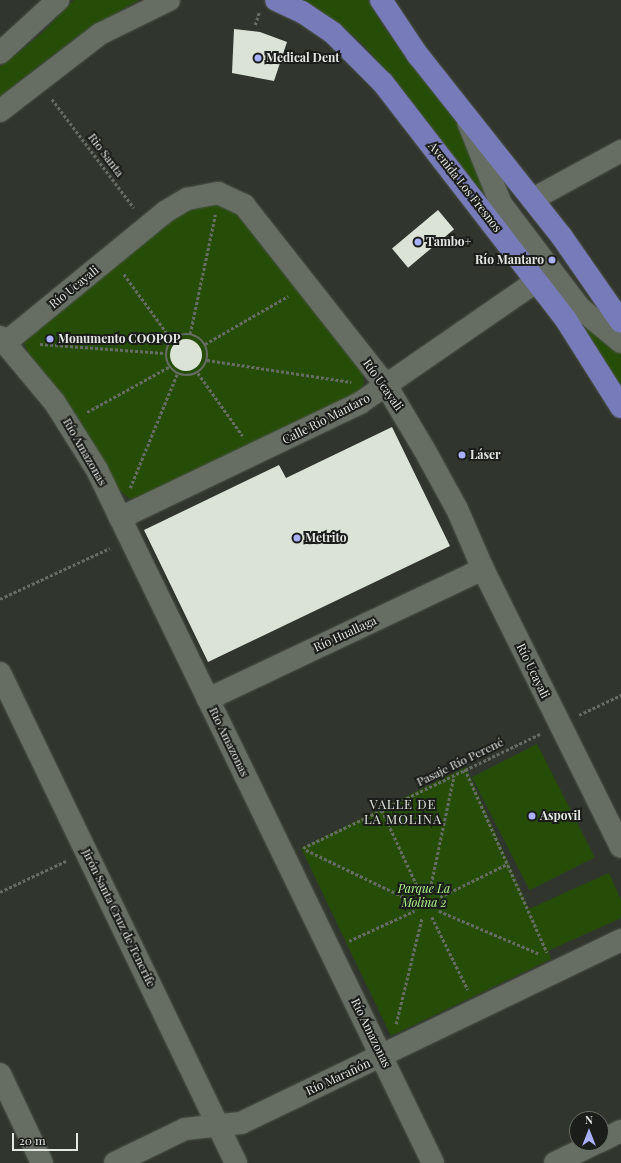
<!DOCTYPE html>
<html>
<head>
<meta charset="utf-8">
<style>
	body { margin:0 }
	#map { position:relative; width:621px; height:1163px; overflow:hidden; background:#30362d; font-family:"Playfair Display",serif }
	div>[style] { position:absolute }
	.green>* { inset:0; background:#264d07; transform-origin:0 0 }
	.building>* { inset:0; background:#dbe3d7; transform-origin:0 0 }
	.round { border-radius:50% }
	.path>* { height:2.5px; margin-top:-1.25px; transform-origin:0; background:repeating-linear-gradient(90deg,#666c64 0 3px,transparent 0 5px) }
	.path>.ring { margin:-1.25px; padding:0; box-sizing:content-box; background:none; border:2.5px solid #666c64; border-radius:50% }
	.roads { filter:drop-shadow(0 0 1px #4d534a) drop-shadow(0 0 1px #4d534a) }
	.minor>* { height:22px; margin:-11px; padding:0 11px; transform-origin:11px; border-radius:11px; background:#666d62 }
	.major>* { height:22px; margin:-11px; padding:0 11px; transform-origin:11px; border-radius:11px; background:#777bba }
	.dots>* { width:11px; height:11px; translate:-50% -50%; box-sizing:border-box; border:2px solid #1a1d19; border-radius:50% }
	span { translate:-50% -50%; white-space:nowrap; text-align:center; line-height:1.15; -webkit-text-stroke:4px #1a1d19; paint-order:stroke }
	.poi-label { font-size:12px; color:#e3e8e2; font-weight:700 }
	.left { translate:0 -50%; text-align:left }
	.right { translate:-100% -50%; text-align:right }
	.street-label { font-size:12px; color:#e3e8e2 }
	.park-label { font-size:12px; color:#aff789; font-style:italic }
	.neighbourhood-label { font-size:13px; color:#dde5d9; letter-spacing:1px }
	.north { position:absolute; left:569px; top:1111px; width:40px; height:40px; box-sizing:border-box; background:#1a1d19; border:1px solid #6a6e69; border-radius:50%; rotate:0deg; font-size:11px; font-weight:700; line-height:16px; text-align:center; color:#e3e8e2 }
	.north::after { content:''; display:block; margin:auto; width:14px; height:18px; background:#aab0fb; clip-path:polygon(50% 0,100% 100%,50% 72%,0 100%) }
	.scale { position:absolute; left:12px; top:1133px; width:66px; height:18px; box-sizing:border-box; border:2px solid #e3e8e2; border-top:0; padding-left:5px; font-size:12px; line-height:14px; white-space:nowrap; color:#e3e8e2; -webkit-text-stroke:3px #1a1d19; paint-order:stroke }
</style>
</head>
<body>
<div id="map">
	<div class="green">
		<div style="clip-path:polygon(74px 0,139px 0,83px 32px,0 96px,0 67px,42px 33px)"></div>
		<div style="clip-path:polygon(299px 0,368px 0,383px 26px,461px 127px,495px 208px,364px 45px,338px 23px)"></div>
		<div style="clip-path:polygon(208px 201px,241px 215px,363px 371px,364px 384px,357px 394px,138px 498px,130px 499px,116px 487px,30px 357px,24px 343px,32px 330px,179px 215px)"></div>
		<div style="clip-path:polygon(578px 317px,621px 354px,621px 387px,579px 321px)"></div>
		<div style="left:537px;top:744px;width:127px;height:73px;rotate:63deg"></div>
		<div style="clip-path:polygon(466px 767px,529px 909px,609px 873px,621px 900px,621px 918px,548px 951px,551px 959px,391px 1036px,301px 848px)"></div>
	</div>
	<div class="building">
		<div style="clip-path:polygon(234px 29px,260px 32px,287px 42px,274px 81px,232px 73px)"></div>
		<div style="left:438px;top:210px;width:25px;height:60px;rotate:50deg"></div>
		<div class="round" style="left:170px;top:339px;width:32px;height:32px"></div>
		<div style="clip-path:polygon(392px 427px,450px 546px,208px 662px,144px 530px,279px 465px,286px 478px)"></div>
	</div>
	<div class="path">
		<div style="left:255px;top:25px;width:13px;rotate:-72deg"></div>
		<div style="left:52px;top:99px;width:136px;rotate:53deg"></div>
		<div style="left:124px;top:274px;width:82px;rotate:54deg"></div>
		<div class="ring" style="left:166px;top:334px;width:39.5px;height:39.5px"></div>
		<div style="left:190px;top:334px;width:122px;rotate:-78.1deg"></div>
		<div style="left:40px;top:344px;width:125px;rotate:4.1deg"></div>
		<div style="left:205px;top:344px;width:96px;rotate:-30deg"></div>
		<div style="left:207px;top:360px;width:146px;rotate:8.7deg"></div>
		<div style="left:198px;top:373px;width:77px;rotate:54.5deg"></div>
		<div style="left:87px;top:412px;width:94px;rotate:-28.8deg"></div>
		<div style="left:130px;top:488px;width:123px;rotate:-67.6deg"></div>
		<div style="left:0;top:599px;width:121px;rotate:-24.9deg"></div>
		<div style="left:579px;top:715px;width:47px;rotate:-25.5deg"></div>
		<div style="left:465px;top:769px;width:201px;rotate:65.9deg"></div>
		<div style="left:382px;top:810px;width:88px;rotate:65.2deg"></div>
		<div style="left:303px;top:848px;width:263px;rotate:-25.7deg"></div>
		<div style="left:306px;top:850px;width:118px;rotate:25.7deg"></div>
		<div style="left:430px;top:889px;width:116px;rotate:-78.1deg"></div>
		<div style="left:0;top:892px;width:73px;rotate:-25.2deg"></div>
		<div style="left:440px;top:897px;width:75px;rotate:-26.2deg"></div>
		<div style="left:439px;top:911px;width:110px;rotate:23.1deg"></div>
		<div style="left:432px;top:917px;width:81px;rotate:63.7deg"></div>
		<div style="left:349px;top:941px;width:72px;rotate:-24.8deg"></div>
		<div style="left:396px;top:1024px;width:110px;rotate:-76.3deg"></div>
	</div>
	<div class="roads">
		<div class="minor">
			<div style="left:0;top:53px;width:79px;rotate:-42.4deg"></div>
			<div style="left:0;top:111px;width:126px;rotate:-37.6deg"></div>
			<div style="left:100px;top:34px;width:77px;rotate:-26.2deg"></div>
			<div style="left:468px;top:122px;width:88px;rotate:68.1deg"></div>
			<div style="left:501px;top:204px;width:131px;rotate:52.8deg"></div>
			<div style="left:580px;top:308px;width:53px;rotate:39.7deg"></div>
			<div style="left:533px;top:199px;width:100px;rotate:-28.6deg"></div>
			<div style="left:0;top:337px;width:86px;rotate:50.2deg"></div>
			<div style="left:55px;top:403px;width:79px;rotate:57.9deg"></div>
			<div style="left:97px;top:470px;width:770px;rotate:64.13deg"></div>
			<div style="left:5px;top:343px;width:207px;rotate:-39.3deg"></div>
			<div style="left:165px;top:212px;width:26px;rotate:-31deg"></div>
			<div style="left:187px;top:199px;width:32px;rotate:-11deg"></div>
			<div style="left:218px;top:193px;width:29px;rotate:25deg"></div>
			<div style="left:244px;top:205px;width:231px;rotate:51.8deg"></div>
			<div style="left:387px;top:387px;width:72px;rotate:59.2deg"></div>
			<div style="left:424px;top:449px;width:68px;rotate:61.2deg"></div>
			<div style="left:457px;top:509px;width:65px;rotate:66.6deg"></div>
			<div style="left:483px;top:569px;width:310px;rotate:63.6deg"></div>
			<div style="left:120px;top:518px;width:266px;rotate:-25.6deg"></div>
			<div style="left:360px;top:403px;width:215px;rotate:-34.6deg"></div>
			<div style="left:0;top:673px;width:544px;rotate:64.28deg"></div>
			<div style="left:208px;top:699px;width:304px;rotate:-25.3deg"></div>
			<div style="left:0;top:1074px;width:98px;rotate:64.7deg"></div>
			<div style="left:601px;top:1141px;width:22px;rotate:-27deg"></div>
			<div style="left:115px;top:1163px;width:78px;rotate:-25.9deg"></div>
			<div style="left:185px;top:1129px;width:56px;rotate:-6.1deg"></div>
			<div style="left:241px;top:1123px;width:422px;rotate:-25.7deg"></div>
			<div style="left:555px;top:1163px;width:46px;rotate:-26deg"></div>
		</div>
		<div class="major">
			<div style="left:276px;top:0;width:29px;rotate:25deg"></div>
			<div style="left:302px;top:12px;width:37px;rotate:34deg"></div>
			<div style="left:333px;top:33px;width:71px;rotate:45deg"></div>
			<div style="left:383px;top:83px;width:299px;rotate:52.3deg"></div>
			<div style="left:566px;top:320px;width:103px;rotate:57.7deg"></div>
			<div style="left:381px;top:0;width:65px;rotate:56.3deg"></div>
			<div style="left:417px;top:54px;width:233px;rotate:51.6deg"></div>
			<div style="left:562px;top:237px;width:103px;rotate:55.2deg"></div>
		</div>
	</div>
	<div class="dots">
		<div style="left:258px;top:58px;background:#aab0fb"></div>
		<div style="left:418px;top:242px;background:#aab0fb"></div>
		<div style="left:552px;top:260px;background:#aab0fb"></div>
		<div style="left:50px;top:339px;background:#aab0fb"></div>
		<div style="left:462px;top:455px;background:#aab0fb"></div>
		<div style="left:297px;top:538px;background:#aab0fb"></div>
		<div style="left:532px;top:816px;background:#aab0fb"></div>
	</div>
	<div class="poi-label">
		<span class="left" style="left:266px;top:58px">Medical Dent</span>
		<span class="left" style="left:426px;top:242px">Tambo+</span>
		<span class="right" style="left:544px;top:260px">Río Mantaro</span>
		<span class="left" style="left:58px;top:339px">Monumento COOPOP</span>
		<span class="left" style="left:470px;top:455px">Láser</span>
		<span class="left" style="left:305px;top:538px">Metrito</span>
		<span class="left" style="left:540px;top:816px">Aspovil</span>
	</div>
	<div class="street-label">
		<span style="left:106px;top:155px;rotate:53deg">Rio Santa</span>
		<span style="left:465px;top:187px;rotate:52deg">Avenida Los Fresnos</span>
		<span style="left:74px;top:287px;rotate:-39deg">Río Ucayali</span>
		<span style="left:383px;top:385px;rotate:55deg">Río Ucayali</span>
		<span style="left:326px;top:419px;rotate:-27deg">Calle Río Mantaro</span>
		<span style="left:85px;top:452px;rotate:60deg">Río Amazonas</span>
		<span style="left:345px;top:634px;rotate:-25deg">Río Huallaga</span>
		<span style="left:533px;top:671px;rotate:64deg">Río Ucayali</span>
		<span style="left:229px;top:742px;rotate:64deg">Río Amazonas</span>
		<span style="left:460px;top:762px;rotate:-26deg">Pasaje Río Perené</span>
		<span style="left:119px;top:918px;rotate:64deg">Jirón Santa Cruz de Tenerife</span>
		<span style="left:371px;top:1033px;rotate:64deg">Río Amazonas</span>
		<span style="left:338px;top:1077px;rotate:-25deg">Río Marañón</span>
	</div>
	<div class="park-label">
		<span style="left:424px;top:896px">Parque La<br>Molina 2</span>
	</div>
	<div class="neighbourhood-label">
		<span style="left:403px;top:812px">VALLE DE<br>LA MOLINA</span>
	</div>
	<div class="north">N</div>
	<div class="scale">20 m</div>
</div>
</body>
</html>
